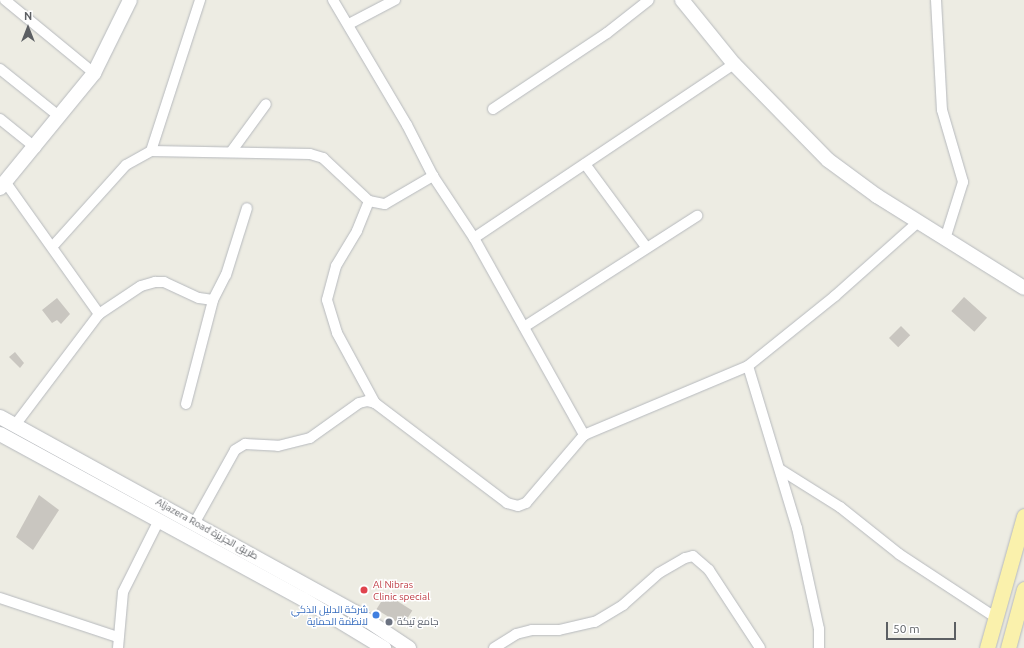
<!DOCTYPE html>
<html>
<head>
<meta charset="utf-8">
<style>
	body { margin:0 }
	#map { position:relative; width:1024px; height:648px; overflow:hidden; background:#edece3; font-family:Ubuntu,Cairo,sans-serif }
	div>[style] { position:absolute }
	.building>* { inset:0; background:#c9c6c0; transform-origin:0 0 }
	.roads { filter:drop-shadow(0 0 1px #b6b9bd) drop-shadow(0 0 1px #b6b9bd) }
	.street>* { height:10px; margin:-5px; padding:0 5px; transform-origin:5px; border-radius:5px; background:#fff }
	.secondary>* { height:14px; margin:-7px; padding:0 7px; transform-origin:7px; border-radius:7px; background:#fff }
	.primary>* { height:15px; margin:-7.5px; padding:0 7.5px; transform-origin:7.5px; border-radius:7.5px; background:#faf1ac }
	.dots>* { width:11px; height:11px; translate:-50% -50%; box-sizing:border-box; border:2px solid #fff; border-radius:50% }
	span { translate:-50% -50%; white-space:nowrap; text-align:center; line-height:1.15; -webkit-text-stroke:3px #fff; paint-order:stroke }
	.street-label { font-size:10px; color:#5c5f63 }
	.health-label { font-size:10px; color:#be3a42 }
	.left { translate:0 -50%; text-align:left }
	.shop-label { font-size:10px; color:#366cbe }
	.right { translate:-100% -50%; text-align:right }
	.worship-label { font-size:10px; color:#5b616d }
	.north { position:absolute; left:8px; top:8px; width:40px; height:40px; -webkit-text-stroke:3px #fff; paint-order:stroke; rotate:0deg; font-size:11px; font-weight:700; line-height:16px; text-align:center; color:#5c5f63 }
	.north::after { content:''; display:block; margin:auto; width:14px; height:18px; background:#5c5f63; clip-path:polygon(50% 0,100% 100%,50% 72%,0 100%) }
	.scale { position:absolute; left:886px; top:622px; width:70px; height:18px; box-sizing:border-box; border:2px solid #5c5f63; border-top:0; padding-left:5px; font-size:12px; line-height:14px; white-space:nowrap; color:#5c5f63; -webkit-text-stroke:3px #fff; paint-order:stroke }
</style>
</head>
<body>
<div id="map">
	<div class="building">
		<div style="left:964px;top:297px;width:31px;height:19px;rotate:42deg"></div>
		<div style="clip-path:polygon(57px 298px,70px 314px,61px 324px,57px 320px,52px 323px,42px 310px)"></div>
		<div style="left:901px;top:326px;width:13px;height:17px;rotate:45deg"></div>
		<div style="clip-path:polygon(15px 352px,24px 363px,20px 368px,9px 357px)"></div>
		<div style="clip-path:polygon(39px 495px,59px 510px,33px 550px,16px 537px)"></div>
		<div style="left:386px;top:594px;width:31px;height:18px;rotate:32deg"></div>
	</div>
	<div class="roads">
		<div class="street">
			<div style="left:5px;top:0;width:115px;rotate:39.4deg"></div>
			<div style="left:333px;top:0;width:145px;rotate:59.4deg"></div>
			<div style="left:407px;top:125px;width:57px;rotate:63deg"></div>
			<div style="left:433px;top:176px;width:74px;rotate:56.5deg"></div>
			<div style="left:474px;top:238px;width:226px;rotate:60.8deg"></div>
			<div style="left:936px;top:0;width:110px;rotate:86.9deg"></div>
			<div style="left:942px;top:110px;width:75px;rotate:73.7deg"></div>
			<div style="left:963px;top:182px;width:60px;rotate:107.5deg"></div>
			<div style="left:349px;top:24px;width:52px;rotate:-27.6deg"></div>
			<div style="left:0;top:69px;width:77px;rotate:38.7deg"></div>
			<div style="left:493px;top:109px;width:137px;rotate:-33.7deg"></div>
			<div style="left:607px;top:33px;width:53px;rotate:-38.2deg"></div>
			<div style="left:0;top:119px;width:46px;rotate:38.9deg"></div>
			<div style="left:151px;top:151px;width:159px;rotate:-72deg"></div>
			<div style="left:231px;top:152px;width:59px;rotate:-53.9deg"></div>
			<div style="left:585px;top:164px;width:104px;rotate:53.6deg"></div>
			<div style="left:6px;top:183px;width:161px;rotate:54.6deg"></div>
			<div style="left:99px;top:314px;width:139px;rotate:127.1deg"></div>
			<div style="left:369px;top:201px;width:32px;rotate:112deg"></div>
			<div style="left:357px;top:231px;width:41px;rotate:121deg"></div>
			<div style="left:336px;top:266px;width:35px;rotate:105deg"></div>
			<div style="left:327px;top:300px;width:34px;rotate:73deg"></div>
			<div style="left:337px;top:333px;width:80px;rotate:61.5deg"></div>
			<div style="left:474px;top:238px;width:313px;rotate:-33.8deg"></div>
			<div style="left:53px;top:246px;width:109px;rotate:-48deg"></div>
			<div style="left:126px;top:165px;width:29px;rotate:-29deg"></div>
			<div style="left:151px;top:151px;width:159px;rotate:1.1deg"></div>
			<div style="left:310px;top:154px;width:14px;rotate:17deg"></div>
			<div style="left:323px;top:158px;width:63px;rotate:43.1deg"></div>
			<div style="left:369px;top:201px;width:16px;rotate:11deg"></div>
			<div style="left:385px;top:204px;width:56px;rotate:-30.3deg"></div>
			<div style="left:99px;top:314px;width:50px;rotate:-33.7deg"></div>
			<div style="left:141px;top:286px;width:15px;rotate:-16deg"></div>
			<div style="left:155px;top:282px;width:9px"></div>
			<div style="left:164px;top:282px;width:38px;rotate:25deg"></div>
			<div style="left:199px;top:298px;width:14px;rotate:8deg"></div>
			<div style="left:524px;top:327px;width:206px;rotate:-32.7deg"></div>
			<div style="left:748px;top:366px;width:169px;rotate:73.2deg"></div>
			<div style="left:797px;top:528px;width:103px;rotate:77.7deg"></div>
			<div style="left:819px;top:629px;width:19px;rotate:90deg"></div>
			<div style="left:186px;top:404px;width:107px;rotate:-75.4deg"></div>
			<div style="left:213px;top:300px;width:28px;rotate:-63deg"></div>
			<div style="left:226px;top:275px;width:70px;rotate:-72.6deg"></div>
			<div style="left:781px;top:470px;width:70px;rotate:32.1deg"></div>
			<div style="left:840px;top:507px;width:75px;rotate:38.5deg"></div>
			<div style="left:899px;top:554px;width:115px;rotate:33.3deg"></div>
			<div style="left:195px;top:522px;width:82px;rotate:-60.9deg"></div>
			<div style="left:235px;top:450px;width:12px;rotate:-31deg"></div>
			<div style="left:245px;top:444px;width:33px;rotate:3deg"></div>
			<div style="left:278px;top:446px;width:33px;rotate:-14deg"></div>
			<div style="left:310px;top:438px;width:60px;rotate:-35.5deg"></div>
			<div style="left:359px;top:403px;width:8px;rotate:-14deg"></div>
			<div style="left:367px;top:401px;width:8px;rotate:14deg"></div>
			<div style="left:375px;top:403px;width:166px;rotate:37.1deg"></div>
			<div style="left:507px;top:503px;width:11px;rotate:15deg"></div>
			<div style="left:518px;top:506px;width:9px;rotate:-21deg"></div>
			<div style="left:526px;top:503px;width:89px;rotate:-49.5deg"></div>
			<div style="left:584px;top:435px;width:178px;rotate:-22.8deg"></div>
			<div style="left:748px;top:366px;width:112px;rotate:-38.8deg"></div>
			<div style="left:835px;top:296px;width:110px;rotate:-41.7deg"></div>
			<div style="left:0;top:598px;width:123px;rotate:18.4deg"></div>
			<div style="left:118px;top:648px;width:56px;rotate:-84.9deg"></div>
			<div style="left:123px;top:592px;width:80px;rotate:-63.4deg"></div>
			<div style="left:494px;top:648px;width:26px;rotate:-32deg"></div>
			<div style="left:516px;top:634px;width:16px;rotate:-14deg"></div>
			<div style="left:532px;top:630px;width:27px"></div>
			<div style="left:559px;top:630px;width:37px;rotate:-13deg"></div>
			<div style="left:595px;top:622px;width:33px;rotate:-31deg"></div>
			<div style="left:623px;top:605px;width:48px;rotate:-41.6deg"></div>
			<div style="left:659px;top:573px;width:30px;rotate:-30deg"></div>
			<div style="left:685px;top:558px;width:8px;rotate:-14deg"></div>
			<div style="left:693px;top:556px;width:21px;rotate:41deg"></div>
			<div style="left:709px;top:570px;width:93px;rotate:56.8deg"></div>
		</div>
		<div class="secondary">
			<div style="left:682px;top:0;width:82px;rotate:50.9deg"></div>
			<div style="left:734px;top:64px;width:134px;rotate:45.6deg"></div>
			<div style="left:828px;top:160px;width:61px;rotate:36.3deg"></div>
			<div style="left:877px;top:196px;width:173px;rotate:32deg"></div>
			<div style="left:0;top:188px;width:149px;rotate:-50.7deg"></div>
			<div style="left:94px;top:73px;width:81px;rotate:-63.7deg"></div>
			<div style="left:0;top:417px;width:405px;rotate:28.8deg"></div>
			<div style="left:355px;top:612px;width:65px;rotate:33.7deg"></div>
			<div style="left:0;top:434px;width:345px;rotate:28.6deg"></div>
			<div style="left:303px;top:599px;width:95px;rotate:31.2deg"></div>
		</div>
		<div class="primary">
			<div style="left:987px;top:648px;width:137px;rotate:-74.3deg"></div>
			<div style="left:1008px;top:648px;width:61px;rotate:-74.8deg"></div>
		</div>
	</div>
	<div class="dots">
		<div style="left:364px;top:590px;background:#e0444e"></div>
		<div style="left:376px;top:615px;background:#3f7fe0"></div>
		<div style="left:389px;top:622px;background:#6b7280"></div>
	</div>
	<div class="street-label">
		<span style="left:207px;top:529px;rotate:29deg">Aljazera Road طريق الجزيزة</span>
	</div>
	<div class="health-label">
		<span class="left" style="left:373px;top:590px">Al Nibras<br>Clinic special</span>
	</div>
	<div class="shop-label">
		<span class="right" style="left:368px;top:615px">شركة الدليل الذكي<br>لانظمة الحماية</span>
	</div>
	<div class="worship-label">
		<span class="left" style="left:397px;top:622px">جامع تيكة</span>
	</div>
	<div class="north">N</div>
	<div class="scale">50 m</div>
</div>
</body>
</html>
